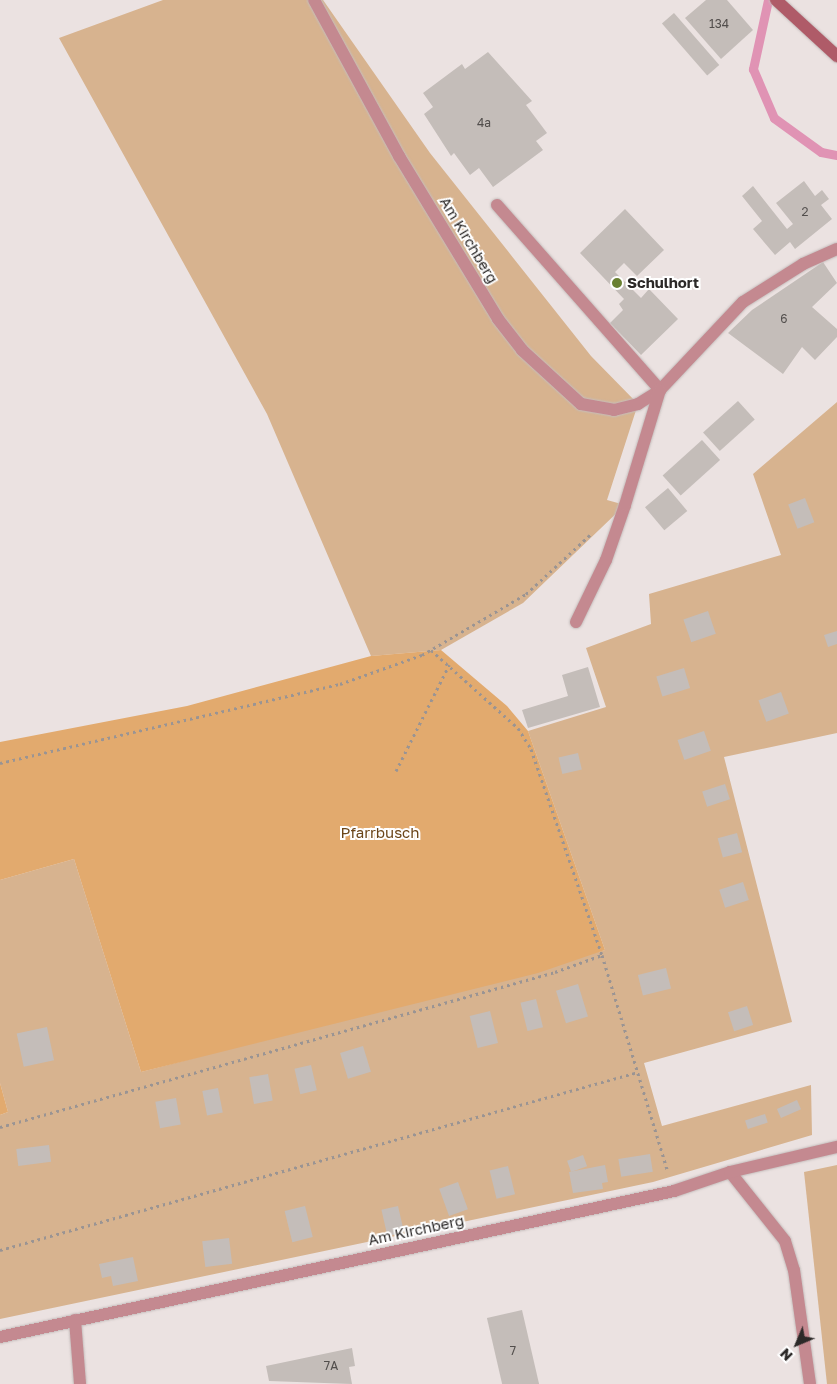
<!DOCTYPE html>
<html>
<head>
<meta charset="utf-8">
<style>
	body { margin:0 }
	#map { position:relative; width:837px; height:1384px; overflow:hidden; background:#ebe2e1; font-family:"Golos Text",sans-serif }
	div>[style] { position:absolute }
	.green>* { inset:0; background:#d7b38f }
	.forest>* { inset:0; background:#e2aa6e }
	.stream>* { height:9px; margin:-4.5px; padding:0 4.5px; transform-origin:4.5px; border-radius:4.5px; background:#e093b4 }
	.building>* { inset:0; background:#c4bdb9; transform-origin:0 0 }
	.path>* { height:3px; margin-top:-1.5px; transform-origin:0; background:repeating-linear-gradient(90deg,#9a9493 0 2.5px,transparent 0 6.5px) }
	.roads { filter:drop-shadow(0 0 1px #c5bdbc) drop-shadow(0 0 1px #c5bdbc) }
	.lane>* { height:12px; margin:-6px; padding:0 6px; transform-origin:6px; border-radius:6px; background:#c48990 }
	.street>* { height:12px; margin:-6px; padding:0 6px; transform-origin:6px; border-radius:6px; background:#c48990 }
	.secondary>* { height:12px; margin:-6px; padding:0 6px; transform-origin:6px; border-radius:6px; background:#af5b68 }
	.dots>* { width:14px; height:14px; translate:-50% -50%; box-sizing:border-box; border:2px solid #fff; border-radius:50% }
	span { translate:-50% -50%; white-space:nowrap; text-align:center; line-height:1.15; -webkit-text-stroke:4px #fff; paint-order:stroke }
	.number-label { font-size:12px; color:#524e4c }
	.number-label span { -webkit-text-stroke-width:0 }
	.street-label { font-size:15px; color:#2c2928 }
	.poi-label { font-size:15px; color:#2c2928; font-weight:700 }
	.left { translate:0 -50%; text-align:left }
	.park-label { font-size:15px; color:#6b4518 }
	.north { position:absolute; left:772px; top:1319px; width:50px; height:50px; -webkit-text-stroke:4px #fff; paint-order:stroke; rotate:225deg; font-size:14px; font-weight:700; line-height:20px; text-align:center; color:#2c2928 }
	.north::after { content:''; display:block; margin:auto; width:18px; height:22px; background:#2c2928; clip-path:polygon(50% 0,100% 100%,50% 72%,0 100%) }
</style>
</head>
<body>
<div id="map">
	<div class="green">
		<div style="clip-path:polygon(163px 0,323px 0,430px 153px,591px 356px,638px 404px,607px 500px,625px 505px,523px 603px,441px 650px,371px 656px,267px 414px,59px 38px)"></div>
		<div style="clip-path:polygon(837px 402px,837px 733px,724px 757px,792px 1022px,644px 1063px,662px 1126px,811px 1085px,812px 1135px,653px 1182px,0 1319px,0 1115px,8px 1112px,0 1083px,0 880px,74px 859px,141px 1072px,605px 950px,528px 731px,606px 707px,586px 648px,651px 624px,649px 594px,781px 555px,753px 474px)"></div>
		<div style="clip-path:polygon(837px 1165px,837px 1384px,827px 1384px,804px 1172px)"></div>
	</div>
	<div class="forest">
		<div style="clip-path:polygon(441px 650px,507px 706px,528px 731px,605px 950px,538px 973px,141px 1072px,74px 859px,0 880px,0 742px,187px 706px,371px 656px)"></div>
		<div style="clip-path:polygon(0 1083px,8px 1112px,0 1115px)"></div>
	</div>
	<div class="stream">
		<div style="left:768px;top:0;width:71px;rotate:102.3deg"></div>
		<div style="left:753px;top:69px;width:53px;rotate:66.8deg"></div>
		<div style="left:774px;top:118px;width:58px;rotate:35.9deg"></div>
		<div style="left:821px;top:152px;width:16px;rotate:11deg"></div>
	</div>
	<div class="building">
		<div style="clip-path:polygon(706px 0,727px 0,753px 30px,721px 59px,685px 18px)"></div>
		<div style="left:674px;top:13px;width:69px;height:16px;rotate:49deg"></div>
		<div style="clip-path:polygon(488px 52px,532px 101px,526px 105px,547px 133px,536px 141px,543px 150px,493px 187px,479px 168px,470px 175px,454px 153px,451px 156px,424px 114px,433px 107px,423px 93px,462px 64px,465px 69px)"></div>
		<div style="clip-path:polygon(804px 181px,815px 196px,822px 190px,829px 199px,821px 205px,832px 219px,795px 249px,790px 242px,775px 255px,753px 229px,762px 221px,742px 196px,753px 186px,787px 229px,793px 224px,776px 203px)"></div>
		<div style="clip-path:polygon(625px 209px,664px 250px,637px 276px,624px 263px,615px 272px,641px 298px,649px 289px,678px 319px,641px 355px,610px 323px,623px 310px,619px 304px,624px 299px,580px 253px)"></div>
		<div style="clip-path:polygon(823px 262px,837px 283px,812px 307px,837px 329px,837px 337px,815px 360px,802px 347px,783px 374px,728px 333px,752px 310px)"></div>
		<div style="left:738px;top:401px;width:25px;height:47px;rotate:48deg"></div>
		<div style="left:702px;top:440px;width:27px;height:53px;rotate:48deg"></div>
		<div style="left:668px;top:488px;width:30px;height:30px;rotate:50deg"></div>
		<div style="left:805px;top:498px;width:26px;height:18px;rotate:69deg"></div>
		<div style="left:708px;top:611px;width:24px;height:26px;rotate:71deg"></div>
		<div style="clip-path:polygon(837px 631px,837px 644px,828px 647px,824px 635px)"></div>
		<div style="clip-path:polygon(588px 667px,600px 707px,528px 728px,522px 710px,568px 696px,562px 675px)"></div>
		<div style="left:684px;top:668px;width:21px;height:29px;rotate:73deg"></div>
		<div style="left:781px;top:692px;width:23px;height:24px;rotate:70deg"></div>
		<div style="left:704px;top:731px;width:21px;height:28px;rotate:71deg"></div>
		<div style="left:578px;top:753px;width:17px;height:20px;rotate:77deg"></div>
		<div style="left:725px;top:784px;width:16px;height:24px;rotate:72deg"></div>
		<div style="left:737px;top:833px;width:20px;height:20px;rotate:75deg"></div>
		<div style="left:743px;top:882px;width:19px;height:25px;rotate:72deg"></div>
		<div style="left:666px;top:968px;width:21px;height:29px;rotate:76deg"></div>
		<div style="left:578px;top:984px;width:34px;height:23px;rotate:73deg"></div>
		<div style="left:536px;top:999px;width:29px;height:16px;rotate:76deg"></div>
		<div style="left:747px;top:1006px;width:20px;height:20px;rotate:72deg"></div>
		<div style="left:490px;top:1011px;width:33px;height:21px;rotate:76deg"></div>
		<div style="left:47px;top:1027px;width:34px;height:31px;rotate:78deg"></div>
		<div style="left:363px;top:1046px;width:27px;height:24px;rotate:73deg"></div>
		<div style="left:311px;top:1065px;width:26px;height:17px;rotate:77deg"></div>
		<div style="left:268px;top:1074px;width:27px;height:19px;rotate:80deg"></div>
		<div style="left:218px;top:1088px;width:25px;height:16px;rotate:79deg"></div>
		<div style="left:176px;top:1098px;width:27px;height:21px;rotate:80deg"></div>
		<div style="left:797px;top:1100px;width:10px;height:22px;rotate:66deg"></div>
		<div style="left:765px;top:1114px;width:9px;height:21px;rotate:72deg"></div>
		<div style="left:49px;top:1145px;width:17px;height:33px;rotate:83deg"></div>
		<div style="left:650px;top:1154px;width:18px;height:32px;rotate:81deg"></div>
		<div style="left:583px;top:1155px;width:12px;height:17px;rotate:70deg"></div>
		<div style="clip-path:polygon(605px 1165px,608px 1182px,602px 1183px,603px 1189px,573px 1193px,569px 1172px)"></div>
		<div style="left:508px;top:1166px;width:29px;height:19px;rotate:76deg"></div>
		<div style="left:458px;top:1182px;width:29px;height:20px;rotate:70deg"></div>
		<div style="left:305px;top:1206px;width:32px;height:21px;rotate:76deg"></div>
		<div style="left:398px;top:1206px;width:27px;height:17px;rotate:77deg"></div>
		<div style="left:229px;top:1238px;width:26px;height:27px;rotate:83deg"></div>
		<div style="clip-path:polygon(133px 1257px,138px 1281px,113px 1286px,111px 1276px,102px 1278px,99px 1264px)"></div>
		<div style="left:522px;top:1310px;width:76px;height:36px;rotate:77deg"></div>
		<div style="clip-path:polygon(352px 1348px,355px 1366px,349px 1367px,352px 1384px,269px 1381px,266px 1366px)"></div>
	</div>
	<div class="path">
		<div style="left:431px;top:650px;width:117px;rotate:41.9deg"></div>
		<div style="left:518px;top:728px;width:25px;rotate:58deg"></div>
		<div style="left:531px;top:749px;width:218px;rotate:71deg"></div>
		<div style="left:602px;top:955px;width:227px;rotate:73.1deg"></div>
		<div style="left:0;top:763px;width:349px;rotate:-13.1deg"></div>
		<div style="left:340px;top:684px;width:87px;rotate:-19.5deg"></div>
		<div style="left:422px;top:655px;width:121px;rotate:-30.4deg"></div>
		<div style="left:526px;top:594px;width:90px;rotate:-42.7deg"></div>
		<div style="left:396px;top:771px;width:119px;rotate:-63.4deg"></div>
		<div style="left:0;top:1127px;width:576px;rotate:-15.6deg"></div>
		<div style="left:555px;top:972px;width:50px;rotate:-19.9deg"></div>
		<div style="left:0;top:1250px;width:662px;rotate:-15.59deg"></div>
	</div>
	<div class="roads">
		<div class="lane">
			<div style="left:576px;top:622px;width:69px;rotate:-64.2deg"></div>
			<div style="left:606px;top:560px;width:58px;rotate:-70.9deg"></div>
			<div style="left:730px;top:1172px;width:88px;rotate:51.4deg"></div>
			<div style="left:785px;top:1241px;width:30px;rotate:73deg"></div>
			<div style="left:794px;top:1270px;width:115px;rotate:82deg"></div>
			<div style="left:75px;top:1320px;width:64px;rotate:85.5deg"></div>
		</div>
		<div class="street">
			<div style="left:314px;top:0;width:178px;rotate:61.4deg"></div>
			<div style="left:399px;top:156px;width:191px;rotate:58.7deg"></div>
			<div style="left:498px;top:319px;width:39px;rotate:52deg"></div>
			<div style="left:522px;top:350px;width:80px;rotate:42.5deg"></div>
			<div style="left:581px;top:404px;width:34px;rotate:10deg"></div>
			<div style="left:614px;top:410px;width:25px;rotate:-14deg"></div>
			<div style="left:638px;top:404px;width:26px;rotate:-32deg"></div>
			<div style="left:497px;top:205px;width:247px;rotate:48.6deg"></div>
			<div style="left:660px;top:390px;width:121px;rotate:-46.7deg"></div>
			<div style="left:743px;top:302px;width:71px;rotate:-32.3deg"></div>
			<div style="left:803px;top:264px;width:37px;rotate:-24deg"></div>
			<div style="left:625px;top:505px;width:120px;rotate:-73.1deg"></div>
			<div style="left:0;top:1337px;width:690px;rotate:-12.22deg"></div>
			<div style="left:674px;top:1191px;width:59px;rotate:-18.7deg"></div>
			<div style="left:730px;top:1172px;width:110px;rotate:-13.2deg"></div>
		</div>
		<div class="secondary">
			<div style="left:776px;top:0;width:83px;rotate:42.6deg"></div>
		</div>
	</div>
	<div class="dots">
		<div style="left:617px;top:283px;background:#698032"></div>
	</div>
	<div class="number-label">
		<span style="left:719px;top:24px">134</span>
		<span style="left:484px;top:123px">4a</span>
		<span style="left:805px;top:212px">2</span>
		<span style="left:784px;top:319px">6</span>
		<span style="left:513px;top:1351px">7</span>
		<span style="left:331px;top:1366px">7A</span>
	</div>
	<div class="street-label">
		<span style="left:469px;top:240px;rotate:59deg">Am Kirchberg</span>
		<span style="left:416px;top:1230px;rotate:-12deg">Am Kirchberg</span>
	</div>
	<div class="poi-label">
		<span class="left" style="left:627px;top:283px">Schulhort</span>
	</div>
	<div class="park-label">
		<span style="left:380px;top:833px">Pfarrbusch</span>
	</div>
	<div class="north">N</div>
</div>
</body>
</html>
